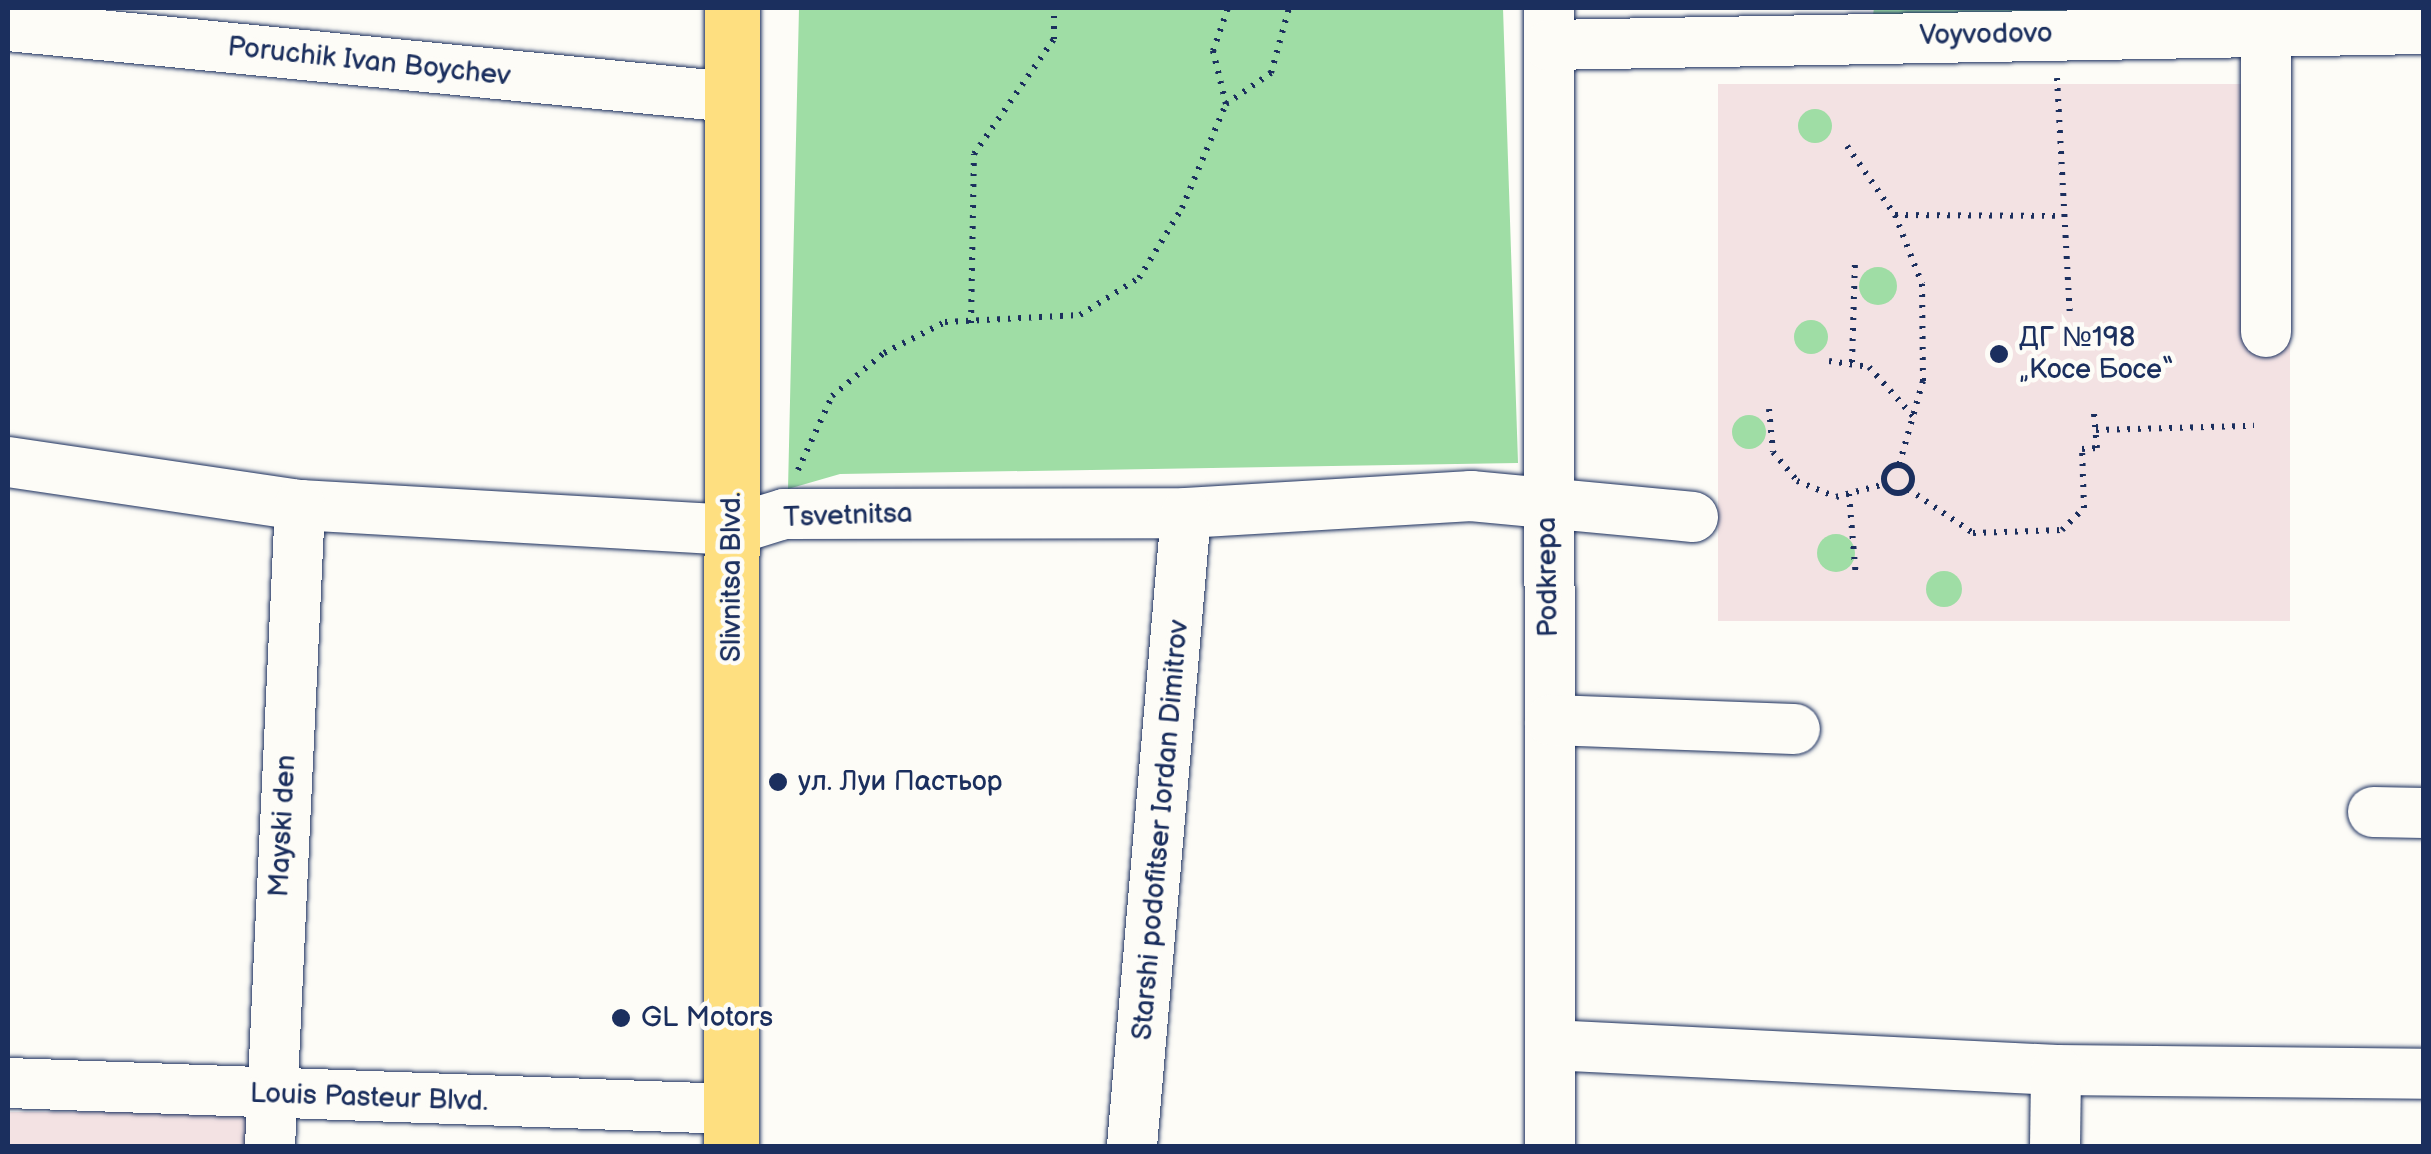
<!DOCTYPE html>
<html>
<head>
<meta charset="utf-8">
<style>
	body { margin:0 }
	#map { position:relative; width:2431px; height:1154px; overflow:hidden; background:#fdfcf7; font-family:"Balsamiq Sans",sans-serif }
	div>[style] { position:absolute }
	.built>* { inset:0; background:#f3e2e3; transform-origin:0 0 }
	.green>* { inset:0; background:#9fdda5 }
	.round { border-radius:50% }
	.path>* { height:6px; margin-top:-3px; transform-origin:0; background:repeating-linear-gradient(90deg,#1b2f5e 0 2.5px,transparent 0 10.5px) }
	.path>.ring { margin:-3px; padding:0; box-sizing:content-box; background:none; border:6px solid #1b2f5e; border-radius:50% }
	.roads { filter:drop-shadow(0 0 2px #1b2f5e) drop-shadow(0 0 2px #1b2f5e) }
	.minor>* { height:50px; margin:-25px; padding:0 25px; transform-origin:25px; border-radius:25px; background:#fdfcf7 }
	.major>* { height:55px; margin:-27.5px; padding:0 27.5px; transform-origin:27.5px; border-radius:27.5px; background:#fedf80 }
	.dots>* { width:28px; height:28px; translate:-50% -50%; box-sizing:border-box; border:5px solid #fdfcf7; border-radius:50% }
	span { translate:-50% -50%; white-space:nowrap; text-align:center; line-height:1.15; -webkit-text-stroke:9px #fdfcf7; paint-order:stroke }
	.street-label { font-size:28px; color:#1b2f5e }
	.poi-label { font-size:28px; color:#1b2f5e }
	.left { translate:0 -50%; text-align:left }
	.frame { position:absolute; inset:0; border:10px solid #1b2f5e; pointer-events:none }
</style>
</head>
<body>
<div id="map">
	<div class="built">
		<div style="left:1718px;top:84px;width:572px;height:537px"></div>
		<div style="left:8px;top:1112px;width:242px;height:34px"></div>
	</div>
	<div class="green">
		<div style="clip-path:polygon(799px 8px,1503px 8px,1518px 463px,840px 474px,788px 489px)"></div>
		<div style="clip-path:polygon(1874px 8px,2176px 8px,1873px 15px)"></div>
		<div class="round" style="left:1798px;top:109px;width:34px;height:34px"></div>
		<div class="round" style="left:1859px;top:267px;width:38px;height:38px"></div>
		<div class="round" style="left:1794px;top:320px;width:34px;height:34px"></div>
		<div class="round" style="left:1732px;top:415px;width:34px;height:34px"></div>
		<div class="round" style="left:1817px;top:534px;width:38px;height:38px"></div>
		<div class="round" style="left:1926px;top:571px;width:36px;height:36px"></div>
	</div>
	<div class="path">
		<div style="left:2057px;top:78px;width:238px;rotate:86.9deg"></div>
		<div style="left:1226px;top:104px;width:55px;rotate:-103.8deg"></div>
		<div style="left:1213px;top:51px;width:46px;rotate:-70.8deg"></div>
		<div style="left:1847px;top:146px;width:84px;rotate:55.2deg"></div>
		<div style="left:1895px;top:215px;width:74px;rotate:68.6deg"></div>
		<div style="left:1922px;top:284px;width:97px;rotate:89.4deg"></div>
		<div style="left:1923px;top:381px;width:87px;rotate:105.9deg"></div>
		<div style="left:1895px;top:215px;width:167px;rotate:0.3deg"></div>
		<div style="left:971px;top:323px;width:169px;rotate:-89deg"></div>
		<div style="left:974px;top:154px;width:140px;rotate:-55.2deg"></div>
		<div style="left:1054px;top:39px;width:31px;rotate:-90deg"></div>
		<div style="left:1829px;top:361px;width:40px;rotate:8.5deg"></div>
		<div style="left:1869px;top:367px;width:66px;rotate:48.1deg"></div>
		<div style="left:1852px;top:362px;width:103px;rotate:-88.3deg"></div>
		<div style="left:1769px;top:409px;width:43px;rotate:84.7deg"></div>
		<div style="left:1773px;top:452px;width:38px;rotate:50deg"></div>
		<div style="left:1797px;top:481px;width:42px;rotate:22.3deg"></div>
		<div style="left:1836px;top:497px;width:51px;rotate:-14.9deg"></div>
		<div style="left:2096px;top:430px;width:158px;rotate:-1.5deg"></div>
		<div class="ring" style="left:1884px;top:465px;width:22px;height:22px"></div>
		<div style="left:798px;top:470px;width:81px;rotate:-65.3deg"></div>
		<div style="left:832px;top:396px;width:67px;rotate:-39.6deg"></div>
		<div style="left:884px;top:353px;width:68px;rotate:-26.9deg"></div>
		<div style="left:945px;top:322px;width:135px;rotate:-3deg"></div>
		<div style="left:1080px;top:315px;width:70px;rotate:-32.1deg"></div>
		<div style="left:1139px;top:278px;width:82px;rotate:-58.4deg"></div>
		<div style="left:1182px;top:208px;width:113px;rotate:-67.1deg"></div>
		<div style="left:1226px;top:104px;width:55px;rotate:-34.6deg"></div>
		<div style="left:1271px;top:73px;width:67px;rotate:-74.5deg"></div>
		<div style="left:1908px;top:489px;width:78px;rotate:34.1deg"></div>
		<div style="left:1973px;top:533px;width:89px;rotate:-1.9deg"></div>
		<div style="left:2062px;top:530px;width:31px;rotate:-45deg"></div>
		<div style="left:2084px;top:508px;width:59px;rotate:-91.9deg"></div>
		<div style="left:2082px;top:449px;width:15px;rotate:-4deg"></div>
		<div style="left:2097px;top:448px;width:37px;rotate:-95deg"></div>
		<div style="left:1849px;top:494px;width:83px;rotate:85.2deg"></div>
	</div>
	<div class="roads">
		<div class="minor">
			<div style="left:1549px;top:8px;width:1138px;rotate:89.95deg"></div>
			<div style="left:8px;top:26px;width:726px;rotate:5.61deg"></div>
			<div style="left:1549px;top:45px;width:875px;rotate:-1.05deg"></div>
			<div style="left:2266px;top:332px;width:303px;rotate:-90deg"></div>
			<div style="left:8px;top:462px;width:295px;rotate:8.4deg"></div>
			<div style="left:300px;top:505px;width:433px;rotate:3.3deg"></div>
			<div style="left:732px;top:530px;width:54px;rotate:-17.1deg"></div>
			<div style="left:784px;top:514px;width:402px;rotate:-0.1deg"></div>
			<div style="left:1186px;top:513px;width:286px;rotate:-3.4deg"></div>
			<div style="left:1471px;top:496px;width:223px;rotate:5.4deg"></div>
			<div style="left:1550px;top:720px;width:245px;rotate:2.1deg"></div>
			<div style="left:2373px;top:812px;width:51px;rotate:1.1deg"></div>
			<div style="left:1550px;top:1045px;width:507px;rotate:2.83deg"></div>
			<div style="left:2056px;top:1070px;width:368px;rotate:0.6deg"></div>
			<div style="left:8px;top:1083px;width:723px;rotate:2.06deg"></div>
			<div style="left:270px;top:1146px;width:642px;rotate:-87.32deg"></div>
			<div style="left:1132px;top:1146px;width:635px;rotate:-85.12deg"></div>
			<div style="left:2055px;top:1146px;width:76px;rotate:-89.2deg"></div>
		</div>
		<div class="major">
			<div style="left:731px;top:1146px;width:1138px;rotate:-89.95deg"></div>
		</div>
	</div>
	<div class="dots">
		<div style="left:1999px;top:354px;background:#1b2f5e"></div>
		<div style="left:778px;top:782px;background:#1b2f5e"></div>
		<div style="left:621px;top:1018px;background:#1b2f5e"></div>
	</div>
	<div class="street-label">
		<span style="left:1986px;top:35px;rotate:-1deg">Voyvodovo</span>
		<span style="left:369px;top:62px;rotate:6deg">Poruchik Ivan Boychev</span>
		<span style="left:848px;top:516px;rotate:-2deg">Tsvetnitsa</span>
		<span style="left:732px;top:577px;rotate:-90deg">Slivnitsa Blvd.</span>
		<span style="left:1548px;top:577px;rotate:-91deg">Podkrepa</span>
		<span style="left:283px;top:826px;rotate:-87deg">Mayski den</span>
		<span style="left:1161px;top:830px;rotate:-85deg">Starshi podofitser Iordan Dimitrov</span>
		<span style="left:369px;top:1098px;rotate:2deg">Louis Pasteur Blvd.</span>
	</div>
	<div class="poi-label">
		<span class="left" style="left:2019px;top:354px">ДГ №198<br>„Косе Босе“</span>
		<span class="left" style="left:798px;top:782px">ул. Луи Пастьор</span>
		<span class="left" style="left:641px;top:1018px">GL Motors</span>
	</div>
	<div class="frame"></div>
</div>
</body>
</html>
